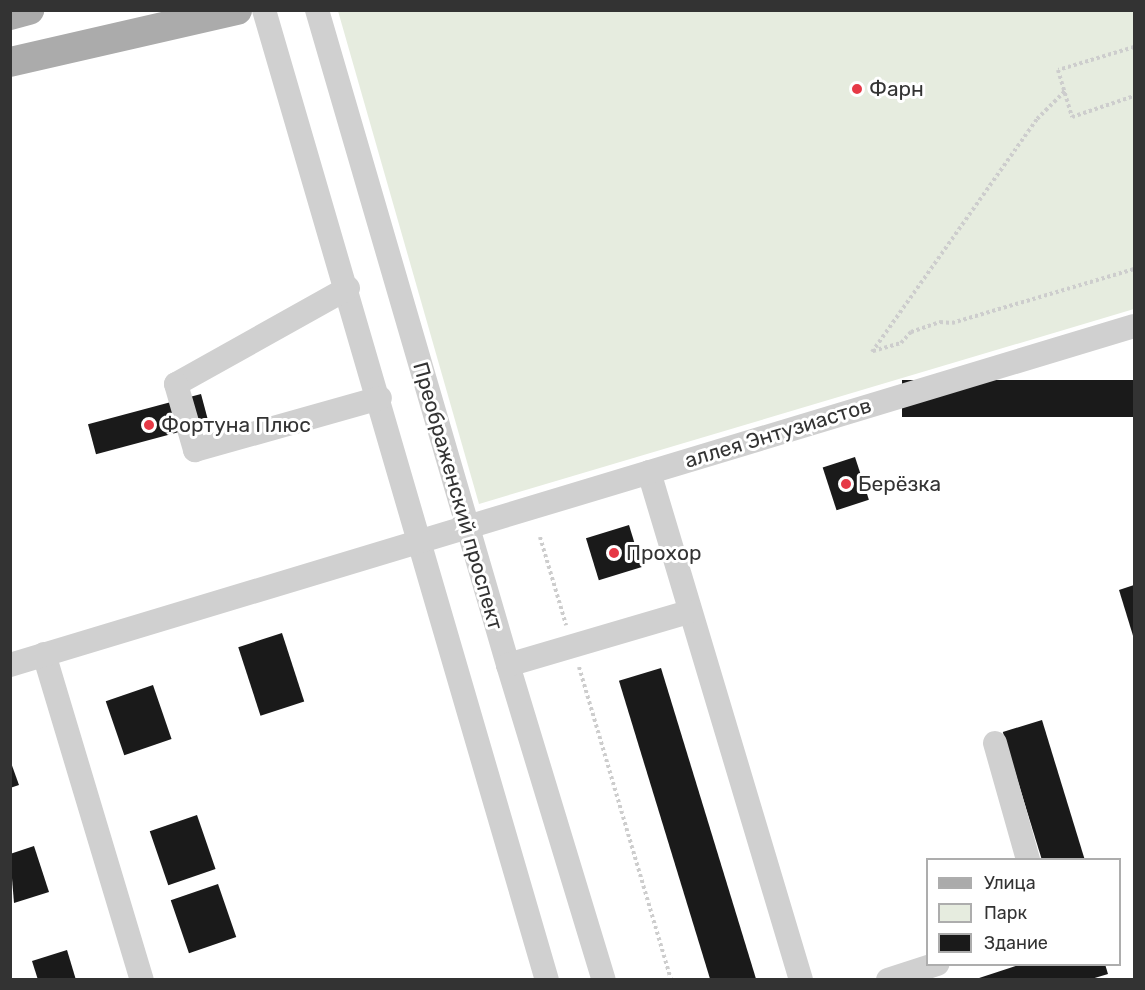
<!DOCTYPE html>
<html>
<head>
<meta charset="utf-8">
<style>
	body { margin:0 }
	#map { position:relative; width:1145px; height:990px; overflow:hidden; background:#fff; font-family:Rubik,sans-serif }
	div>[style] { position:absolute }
	.green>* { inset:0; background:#e6ecdf }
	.building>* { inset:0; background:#1a1a1a; transform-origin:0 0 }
	.path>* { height:4px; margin-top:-2px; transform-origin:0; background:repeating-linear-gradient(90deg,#cdcdcd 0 3px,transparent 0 6px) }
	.minor>* { height:24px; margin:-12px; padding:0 12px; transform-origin:12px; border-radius:12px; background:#d0d0d0 }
	.major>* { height:30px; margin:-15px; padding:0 15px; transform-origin:15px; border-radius:15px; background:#ababab }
	.dots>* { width:16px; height:16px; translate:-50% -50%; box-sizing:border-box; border:3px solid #fff; border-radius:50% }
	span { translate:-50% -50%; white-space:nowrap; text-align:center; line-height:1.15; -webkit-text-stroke:6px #fff; paint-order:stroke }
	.poi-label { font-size:21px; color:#333 }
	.left { translate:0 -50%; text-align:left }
	.street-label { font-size:21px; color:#333 }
	.frame { position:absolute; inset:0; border:12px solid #333; pointer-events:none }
	.legend { position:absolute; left:926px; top:858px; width:195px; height:108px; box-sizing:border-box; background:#fff; border:2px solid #adadad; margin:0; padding:8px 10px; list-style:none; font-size:18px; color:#333 }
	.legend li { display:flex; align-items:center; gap:12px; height:30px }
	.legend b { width:30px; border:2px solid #adadad }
</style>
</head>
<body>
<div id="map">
	<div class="green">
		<div style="clip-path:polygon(338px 11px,1134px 11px,1134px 309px,479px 504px)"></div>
	</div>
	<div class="building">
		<div style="left:1134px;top:380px;width:37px;height:232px;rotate:90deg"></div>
		<div style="left:201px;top:394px;width:31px;height:117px;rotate:75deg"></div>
		<div style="left:855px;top:457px;width:45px;height:34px;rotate:72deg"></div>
		<div style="left:629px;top:525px;width:44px;height:45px;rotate:73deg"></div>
		<div style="clip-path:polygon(1134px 585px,1134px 639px,1119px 590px)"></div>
		<div style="left:282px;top:633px;width:72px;height:46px;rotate:72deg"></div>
		<div style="left:661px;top:668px;width:327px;height:44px;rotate:73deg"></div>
		<div style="left:153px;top:685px;width:57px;height:50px;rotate:71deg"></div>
		<div style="left:1042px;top:720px;width:146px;height:41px;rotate:73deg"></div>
		<div style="clip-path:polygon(10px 760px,19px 785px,10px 788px)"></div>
		<div style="left:197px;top:815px;width:57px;height:50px;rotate:71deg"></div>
		<div style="clip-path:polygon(34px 846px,49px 892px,14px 903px,10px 854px)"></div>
		<div style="left:218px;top:884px;width:56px;height:50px;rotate:71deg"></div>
		<div style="clip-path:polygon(67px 950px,76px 980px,38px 980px,32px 961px)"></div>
		<div style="clip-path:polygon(1022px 964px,1105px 964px,1108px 974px,1088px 980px,973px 980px)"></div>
	</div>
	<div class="path">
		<div style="left:1134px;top:47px;width:79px;rotate:163.2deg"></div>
		<div style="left:1058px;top:70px;width:49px;rotate:73.4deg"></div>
		<div style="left:1072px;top:117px;width:65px;rotate:-18.7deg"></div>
		<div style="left:873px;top:351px;width:29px;rotate:-16deg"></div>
		<div style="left:901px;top:343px;width:15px;rotate:-48deg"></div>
		<div style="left:911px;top:332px;width:31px;rotate:-19deg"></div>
		<div style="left:940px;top:322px;width:12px;rotate:5deg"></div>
		<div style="left:952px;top:323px;width:190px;rotate:-16.5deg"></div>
		<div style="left:872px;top:352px;width:286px;rotate:-54.7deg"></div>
		<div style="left:1037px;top:119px;width:40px;rotate:-45deg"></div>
		<div style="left:540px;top:537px;width:92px;rotate:73.5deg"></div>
		<div style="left:579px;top:667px;width:326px;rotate:73.6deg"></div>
	</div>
	<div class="minor">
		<div style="left:264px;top:10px;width:1010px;rotate:73.74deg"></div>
		<div style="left:317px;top:10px;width:682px;rotate:73.74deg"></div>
		<div style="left:508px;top:665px;width:329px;rotate:73.1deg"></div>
		<div style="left:348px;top:288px;width:197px;rotate:150.8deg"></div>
		<div style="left:176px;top:384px;width:69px;rotate:73.9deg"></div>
		<div style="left:195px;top:450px;width:192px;rotate:-15.7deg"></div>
		<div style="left:649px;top:472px;width:530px;rotate:73.34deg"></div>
		<div style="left:44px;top:654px;width:340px;rotate:73.3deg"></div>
		<div style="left:10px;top:665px;width:1174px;rotate:-16.78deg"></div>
		<div style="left:508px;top:665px;width:188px;rotate:-16.4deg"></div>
		<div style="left:995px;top:743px;width:122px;rotate:74.2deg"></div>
		<div style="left:888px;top:980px;width:52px;rotate:-18.1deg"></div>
	</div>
	<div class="major">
		<div style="left:10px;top:15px;width:20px;rotate:-15deg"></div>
		<div style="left:10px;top:62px;width:233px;rotate:-12.9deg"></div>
	</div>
	<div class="dots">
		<div style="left:857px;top:89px;background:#e63946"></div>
		<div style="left:149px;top:425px;background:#e63946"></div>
		<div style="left:846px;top:484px;background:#e63946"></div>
		<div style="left:614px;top:553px;background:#e63946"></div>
	</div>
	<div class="poi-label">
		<span class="left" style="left:869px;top:89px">Фарн</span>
		<span class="left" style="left:161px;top:425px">Фортуна Плюс</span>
		<span class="left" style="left:858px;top:484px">Берёзка</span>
		<span class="left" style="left:626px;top:553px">Прохор</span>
	</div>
	<div class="street-label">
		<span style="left:778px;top:433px;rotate:-17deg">аллея Энтузиастов</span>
		<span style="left:458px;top:496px;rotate:74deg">Преображенский проспект</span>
	</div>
	<div class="frame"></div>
	<ul class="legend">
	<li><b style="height:8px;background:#ababab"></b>Улица</li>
	<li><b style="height:16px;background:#e6ecdf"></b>Парк</li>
	<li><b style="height:16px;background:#1a1a1a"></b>Здание</li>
	</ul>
</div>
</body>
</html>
